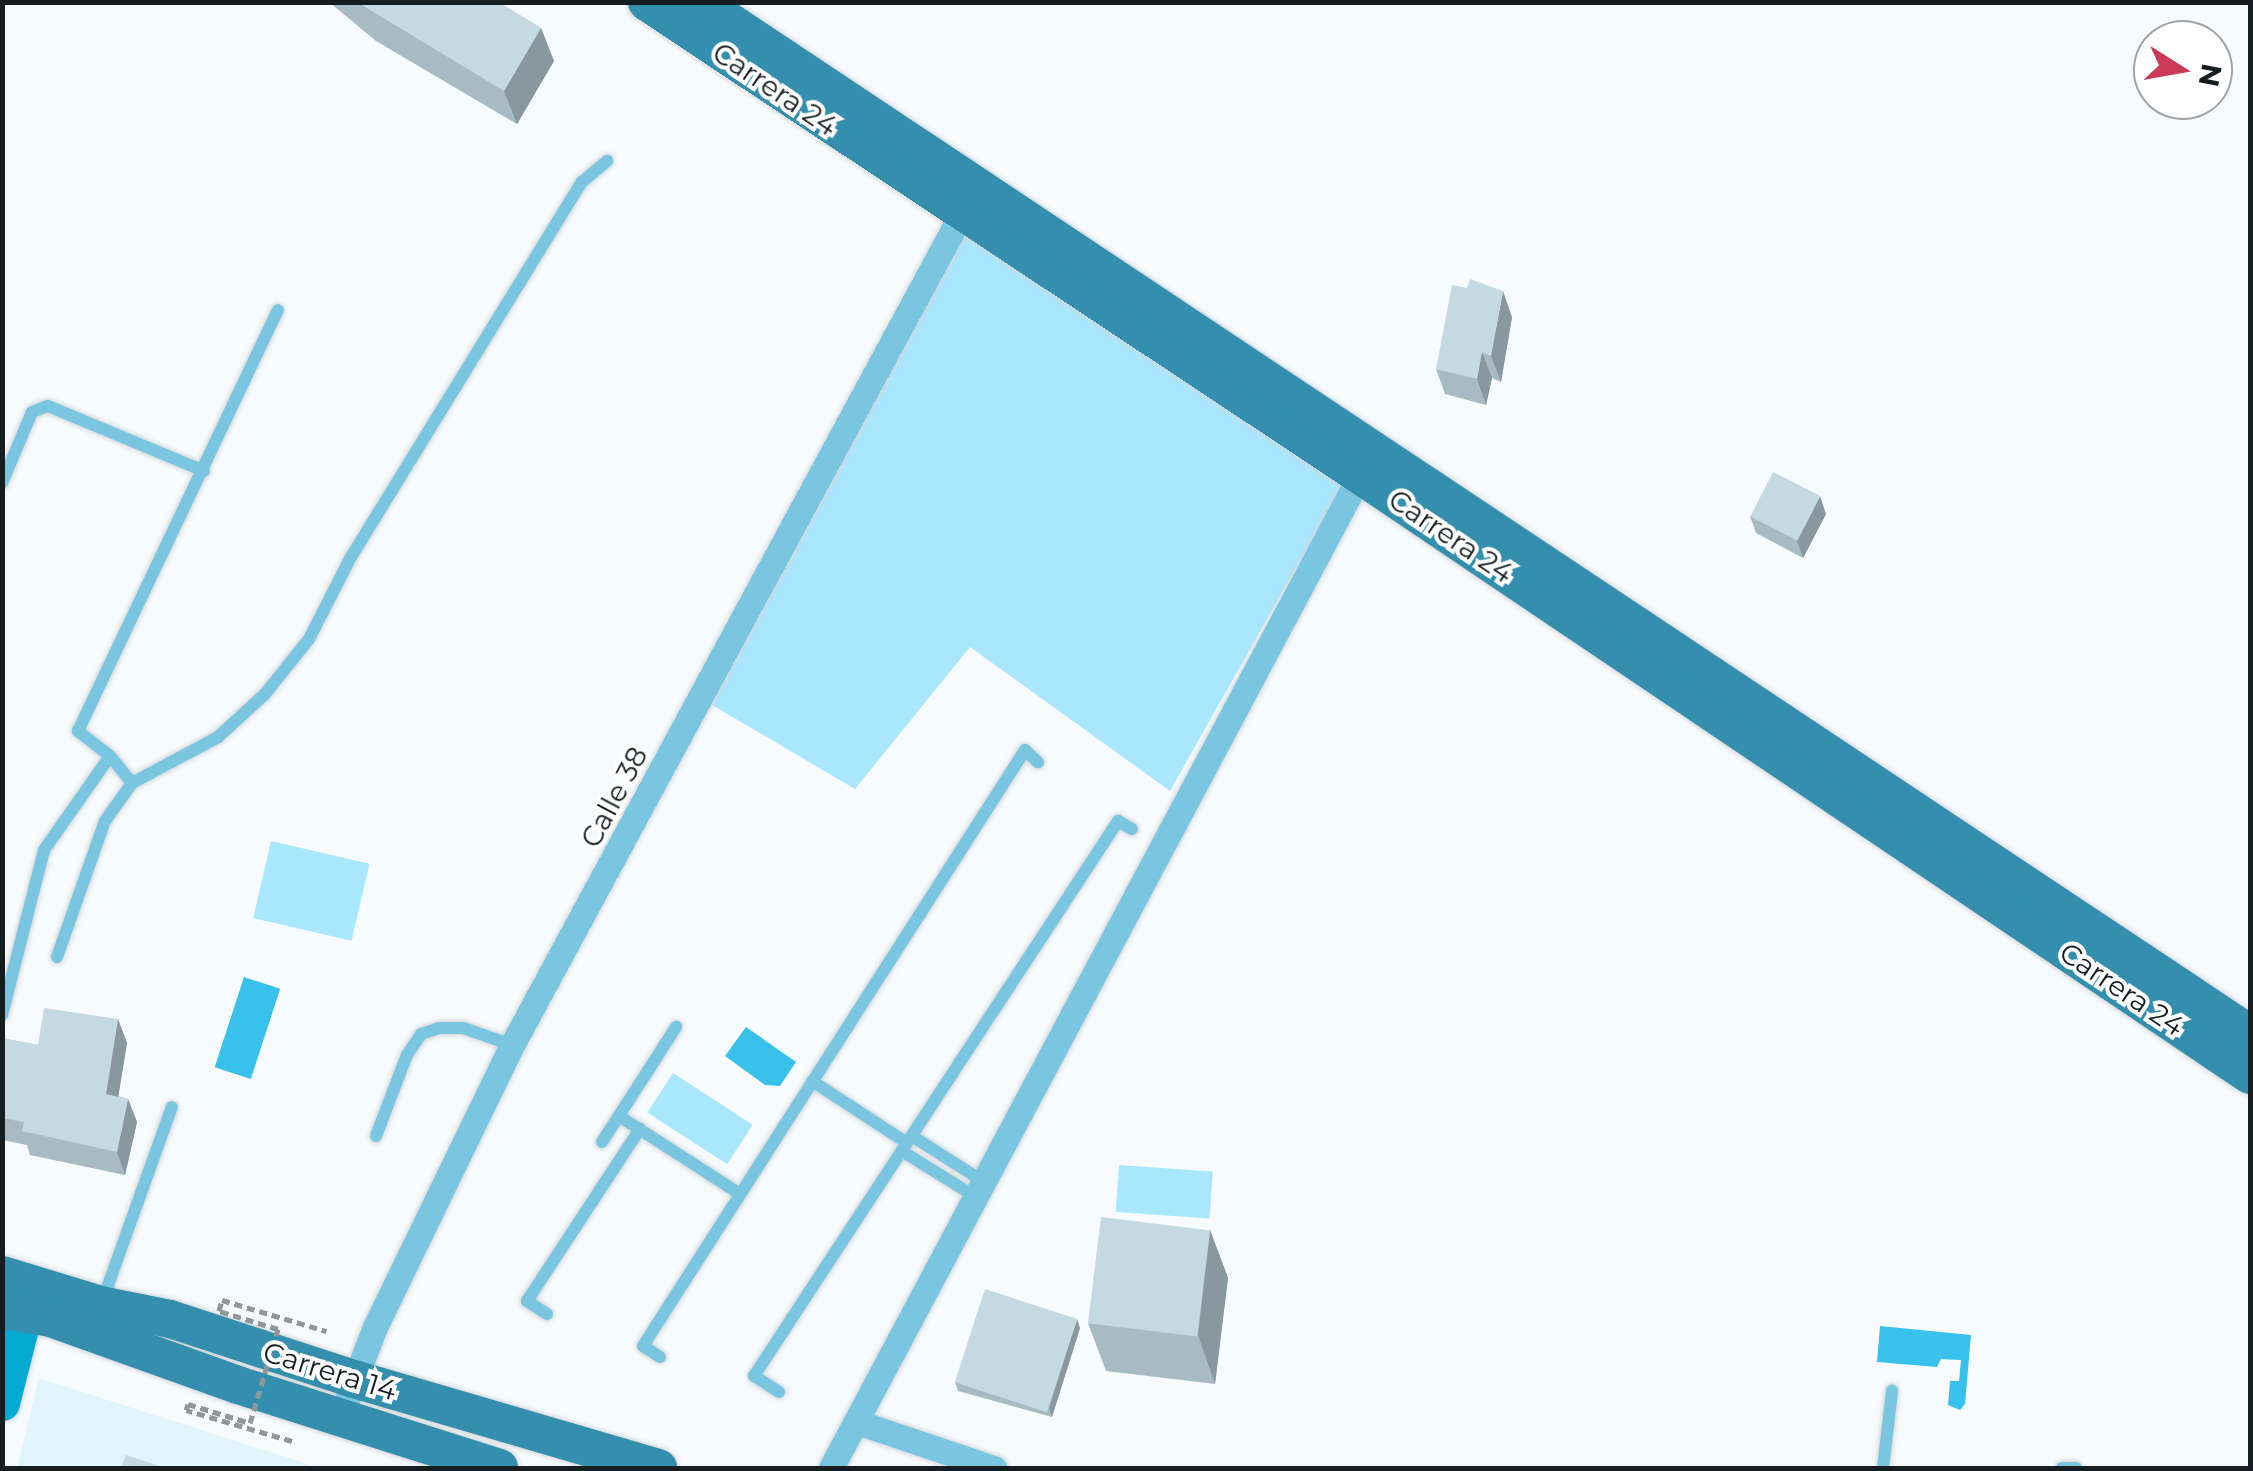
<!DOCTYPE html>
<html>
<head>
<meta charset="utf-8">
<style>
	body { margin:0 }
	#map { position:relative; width:2253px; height:1471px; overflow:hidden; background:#f7fbfd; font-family:Montserrat,sans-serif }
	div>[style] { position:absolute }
	.built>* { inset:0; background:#e3f5fc }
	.green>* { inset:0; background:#a9e7ff; transform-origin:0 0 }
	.water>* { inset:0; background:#38c1ea; transform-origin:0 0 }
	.roads { filter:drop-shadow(0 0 2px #d3d7da) drop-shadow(0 0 2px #d3d7da) }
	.lane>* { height:12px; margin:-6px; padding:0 6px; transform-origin:6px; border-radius:6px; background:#7ac6e1 }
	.street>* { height:25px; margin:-12.5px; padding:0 12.5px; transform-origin:12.5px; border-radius:12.5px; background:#7ac6e1 }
	.secondary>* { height:35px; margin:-17.5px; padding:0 17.5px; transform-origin:17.5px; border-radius:17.5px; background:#05aad3 }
	.primary>* { height:38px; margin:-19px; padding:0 19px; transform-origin:19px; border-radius:19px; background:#338fad }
	.path-bridge>* { height:5px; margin-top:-2.5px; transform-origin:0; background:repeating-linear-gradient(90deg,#919699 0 8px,transparent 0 13px) }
	.wall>* { inset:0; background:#a9bbc2 }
	.shaded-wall>* { inset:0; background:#89989e }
	.building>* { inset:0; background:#c4d9e1; transform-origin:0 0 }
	span { translate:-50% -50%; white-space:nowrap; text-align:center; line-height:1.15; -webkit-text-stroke:8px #fff; paint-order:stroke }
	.street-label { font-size:28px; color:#161d20 }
	.frame { position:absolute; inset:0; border:5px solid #161d20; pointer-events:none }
	.north { position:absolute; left:2133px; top:20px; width:100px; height:100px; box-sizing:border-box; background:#fff; border:2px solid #a2a5a6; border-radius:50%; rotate:101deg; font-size:28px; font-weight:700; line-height:40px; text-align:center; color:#161d20 }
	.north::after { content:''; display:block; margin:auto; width:35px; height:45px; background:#cb3b58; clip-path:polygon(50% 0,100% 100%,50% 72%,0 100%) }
</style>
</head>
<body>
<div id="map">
	<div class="built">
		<div style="clip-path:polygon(39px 1378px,320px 1468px,17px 1468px)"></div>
	</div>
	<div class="green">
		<div style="clip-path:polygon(963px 230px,1345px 481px,1170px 791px,970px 647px,855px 789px,707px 702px)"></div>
		<div style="left:271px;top:841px;width:101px;height:79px;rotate:13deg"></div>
		<div style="left:673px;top:1073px;width:95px;height:47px;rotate:33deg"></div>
		<div style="left:1119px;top:1165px;width:94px;height:47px;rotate:4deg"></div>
	</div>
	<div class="water">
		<div style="left:244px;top:977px;width:38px;height:95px;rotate:18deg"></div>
		<div style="clip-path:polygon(746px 1027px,796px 1062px,780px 1086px,765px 1085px,725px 1056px)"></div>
		<div style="clip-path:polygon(1880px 1326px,1971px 1335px,1965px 1404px,1960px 1410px,1948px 1405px,1950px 1381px,1959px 1381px,1961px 1360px,1941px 1359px,1937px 1367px,1877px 1362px)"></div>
	</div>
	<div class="roads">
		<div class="lane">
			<div style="left:2px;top:483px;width:77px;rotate:-67.1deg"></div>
			<div style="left:32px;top:412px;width:17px;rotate:-21deg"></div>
			<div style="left:48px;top:406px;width:169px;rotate:22.6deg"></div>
			<div style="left:132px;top:783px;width:35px;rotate:-129deg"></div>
			<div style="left:110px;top:756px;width:41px;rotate:-142deg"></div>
			<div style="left:78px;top:731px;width:466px;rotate:-64.6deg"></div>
			<div style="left:57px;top:957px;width:144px;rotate:-70.6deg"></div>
			<div style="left:105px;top:821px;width:47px;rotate:-54.6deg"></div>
			<div style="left:132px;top:783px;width:98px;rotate:-28.1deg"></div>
			<div style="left:218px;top:737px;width:64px;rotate:-42.5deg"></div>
			<div style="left:265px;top:694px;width:70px;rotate:-51.3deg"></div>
			<div style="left:309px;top:639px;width:92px;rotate:-62.9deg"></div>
			<div style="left:351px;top:557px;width:440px;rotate:-58.4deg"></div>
			<div style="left:582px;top:182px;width:33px;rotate:-40deg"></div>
			<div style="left:2px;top:1015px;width:170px;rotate:-75.7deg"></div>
			<div style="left:44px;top:850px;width:115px;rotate:-54.9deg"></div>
			<div style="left:812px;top:1081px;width:113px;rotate:33.1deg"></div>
			<div style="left:619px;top:1116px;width:144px;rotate:32.8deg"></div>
			<div style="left:376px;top:1136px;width:87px;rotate:-69.1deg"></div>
			<div style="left:407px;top:1055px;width:25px;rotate:-56deg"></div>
			<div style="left:421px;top:1034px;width:19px;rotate:-18deg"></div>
			<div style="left:439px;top:1028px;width:24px"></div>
			<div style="left:463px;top:1028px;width:52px;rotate:19.1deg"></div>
			<div style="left:912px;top:1136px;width:85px;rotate:32.6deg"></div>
			<div style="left:602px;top:1142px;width:137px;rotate:-57.2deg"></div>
			<div style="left:902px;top:1151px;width:87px;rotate:31.9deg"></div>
			<div style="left:102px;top:1302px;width:207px;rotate:-70.3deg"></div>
			<div style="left:547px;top:1314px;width:24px;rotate:-147deg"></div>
			<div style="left:527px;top:1301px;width:206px;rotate:-56.7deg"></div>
			<div style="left:660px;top:1357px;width:20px;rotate:-147deg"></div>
			<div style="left:643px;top:1346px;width:708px;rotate:-57.34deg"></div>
			<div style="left:1025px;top:750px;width:18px;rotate:43deg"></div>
			<div style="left:779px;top:1392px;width:30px;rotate:-147deg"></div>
			<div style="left:754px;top:1376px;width:664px;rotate:-56.74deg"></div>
			<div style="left:1118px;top:821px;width:16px;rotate:30deg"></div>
			<div style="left:1883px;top:1468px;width:78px;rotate:-83.3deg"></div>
			<div style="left:2062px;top:1468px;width:14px"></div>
		</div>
		<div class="street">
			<div style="left:340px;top:1418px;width:97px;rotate:-69deg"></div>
			<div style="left:375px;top:1327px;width:314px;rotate:-64.1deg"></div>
			<div style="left:512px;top:1045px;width:944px;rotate:-61.59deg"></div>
			<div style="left:857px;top:1422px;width:145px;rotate:18.6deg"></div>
			<div style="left:831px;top:1468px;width:1125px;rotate:-61.95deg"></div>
		</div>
		<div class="secondary">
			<div style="left:2px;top:1403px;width:90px;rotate:-75.8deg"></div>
			<div style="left:24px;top:1316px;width:30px;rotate:-62deg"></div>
		</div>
		<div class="primary">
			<div style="left:647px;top:2px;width:856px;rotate:33.56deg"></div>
			<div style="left:1360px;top:475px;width:1073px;rotate:33.99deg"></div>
			<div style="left:700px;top:2px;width:1862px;rotate:33.66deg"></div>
			<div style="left:2px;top:1275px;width:103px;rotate:16.9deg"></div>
			<div style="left:101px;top:1305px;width:70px;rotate:11.5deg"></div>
			<div style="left:170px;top:1319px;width:194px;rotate:18.1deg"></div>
			<div style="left:354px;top:1379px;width:317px;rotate:16.3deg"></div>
			<div style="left:2px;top:1310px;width:50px;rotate:9.3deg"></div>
			<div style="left:51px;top:1318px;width:199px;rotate:19.7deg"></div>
			<div style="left:238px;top:1385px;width:274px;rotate:17.6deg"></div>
		</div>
	</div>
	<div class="path-bridge">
		<div style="left:292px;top:1441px;width:110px;rotate:-163.7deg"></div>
		<div style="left:186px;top:1410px;width:6px;rotate:-72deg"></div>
		<div style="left:188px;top:1404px;width:65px;rotate:17deg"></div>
		<div style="left:250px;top:1423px;width:98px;rotate:-73.4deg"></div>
		<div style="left:278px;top:1329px;width:62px;rotate:-163deg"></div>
		<div style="left:219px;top:1311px;width:11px;rotate:-75deg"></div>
		<div style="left:222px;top:1300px;width:109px;rotate:16.6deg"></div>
	</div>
	<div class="wall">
		<div style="clip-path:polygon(329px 2px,498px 2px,541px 28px,554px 61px,517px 124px,376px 41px)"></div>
		<div style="clip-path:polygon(1512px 317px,1501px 382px,1492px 378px,1486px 405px,1445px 394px,1436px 369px)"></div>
		<div style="clip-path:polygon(1826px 514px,1803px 558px,1756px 533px,1750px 516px)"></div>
		<div style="clip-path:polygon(118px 1019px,127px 1043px,118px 1096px,128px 1099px,137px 1122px,125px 1175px,30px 1155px,27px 1145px,2px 1140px,2px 1038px,38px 1045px)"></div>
		<div style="clip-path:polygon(1210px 1230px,1228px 1278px,1215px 1384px,1106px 1371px,1088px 1323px)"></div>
		<div style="clip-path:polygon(1080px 1328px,1052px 1417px,958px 1391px,955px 1382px)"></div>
	</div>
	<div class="shaded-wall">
		<div style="clip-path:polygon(541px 28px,554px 61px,517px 124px,504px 91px)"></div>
		<div style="clip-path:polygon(1503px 291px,1512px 317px,1501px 382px,1491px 356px)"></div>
		<div style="clip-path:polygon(1482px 352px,1492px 378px,1486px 405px,1477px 379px)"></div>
		<div style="clip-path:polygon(1820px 496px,1826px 514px,1803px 558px,1797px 541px)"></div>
		<div style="clip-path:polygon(118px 1019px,127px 1043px,115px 1117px,106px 1094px)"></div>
		<div style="clip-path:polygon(128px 1099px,137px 1122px,125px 1175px,117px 1152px)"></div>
		<div style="clip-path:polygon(1210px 1230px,1228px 1278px,1215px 1384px,1198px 1335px)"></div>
		<div style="clip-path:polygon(1077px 1319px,1080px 1328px,1052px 1417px,1049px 1408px)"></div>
	</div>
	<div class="building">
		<div style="clip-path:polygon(357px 2px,498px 2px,541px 28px,504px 91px)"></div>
		<div style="clip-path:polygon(1470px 279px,1503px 291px,1491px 356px,1482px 352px,1477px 379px,1436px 369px,1452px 285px,1467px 288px)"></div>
		<div style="left:1773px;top:472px;width:53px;height:50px;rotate:27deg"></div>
		<div style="clip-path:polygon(44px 1008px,118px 1019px,106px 1094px,128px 1099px,117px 1152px,22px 1131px,24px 1122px,2px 1118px,2px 1038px,38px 1045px)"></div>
		<div style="left:1101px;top:1217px;width:110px;height:107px;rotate:7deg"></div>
		<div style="left:985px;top:1289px;width:97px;height:98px;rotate:18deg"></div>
		<div style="clip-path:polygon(126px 1455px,165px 1468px,121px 1468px)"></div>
	</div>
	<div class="street-label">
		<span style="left:775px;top:89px;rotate:34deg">Carrera 24</span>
		<span style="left:1451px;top:536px;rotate:34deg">Carrera 24</span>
		<span style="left:614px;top:797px;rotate:-62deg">Calle 38</span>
		<span style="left:2122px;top:989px;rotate:34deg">Carrera 24</span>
		<span style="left:330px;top:1371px;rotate:17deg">Carrera 14</span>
	</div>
	<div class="frame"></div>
	<div class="north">N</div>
</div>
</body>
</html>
